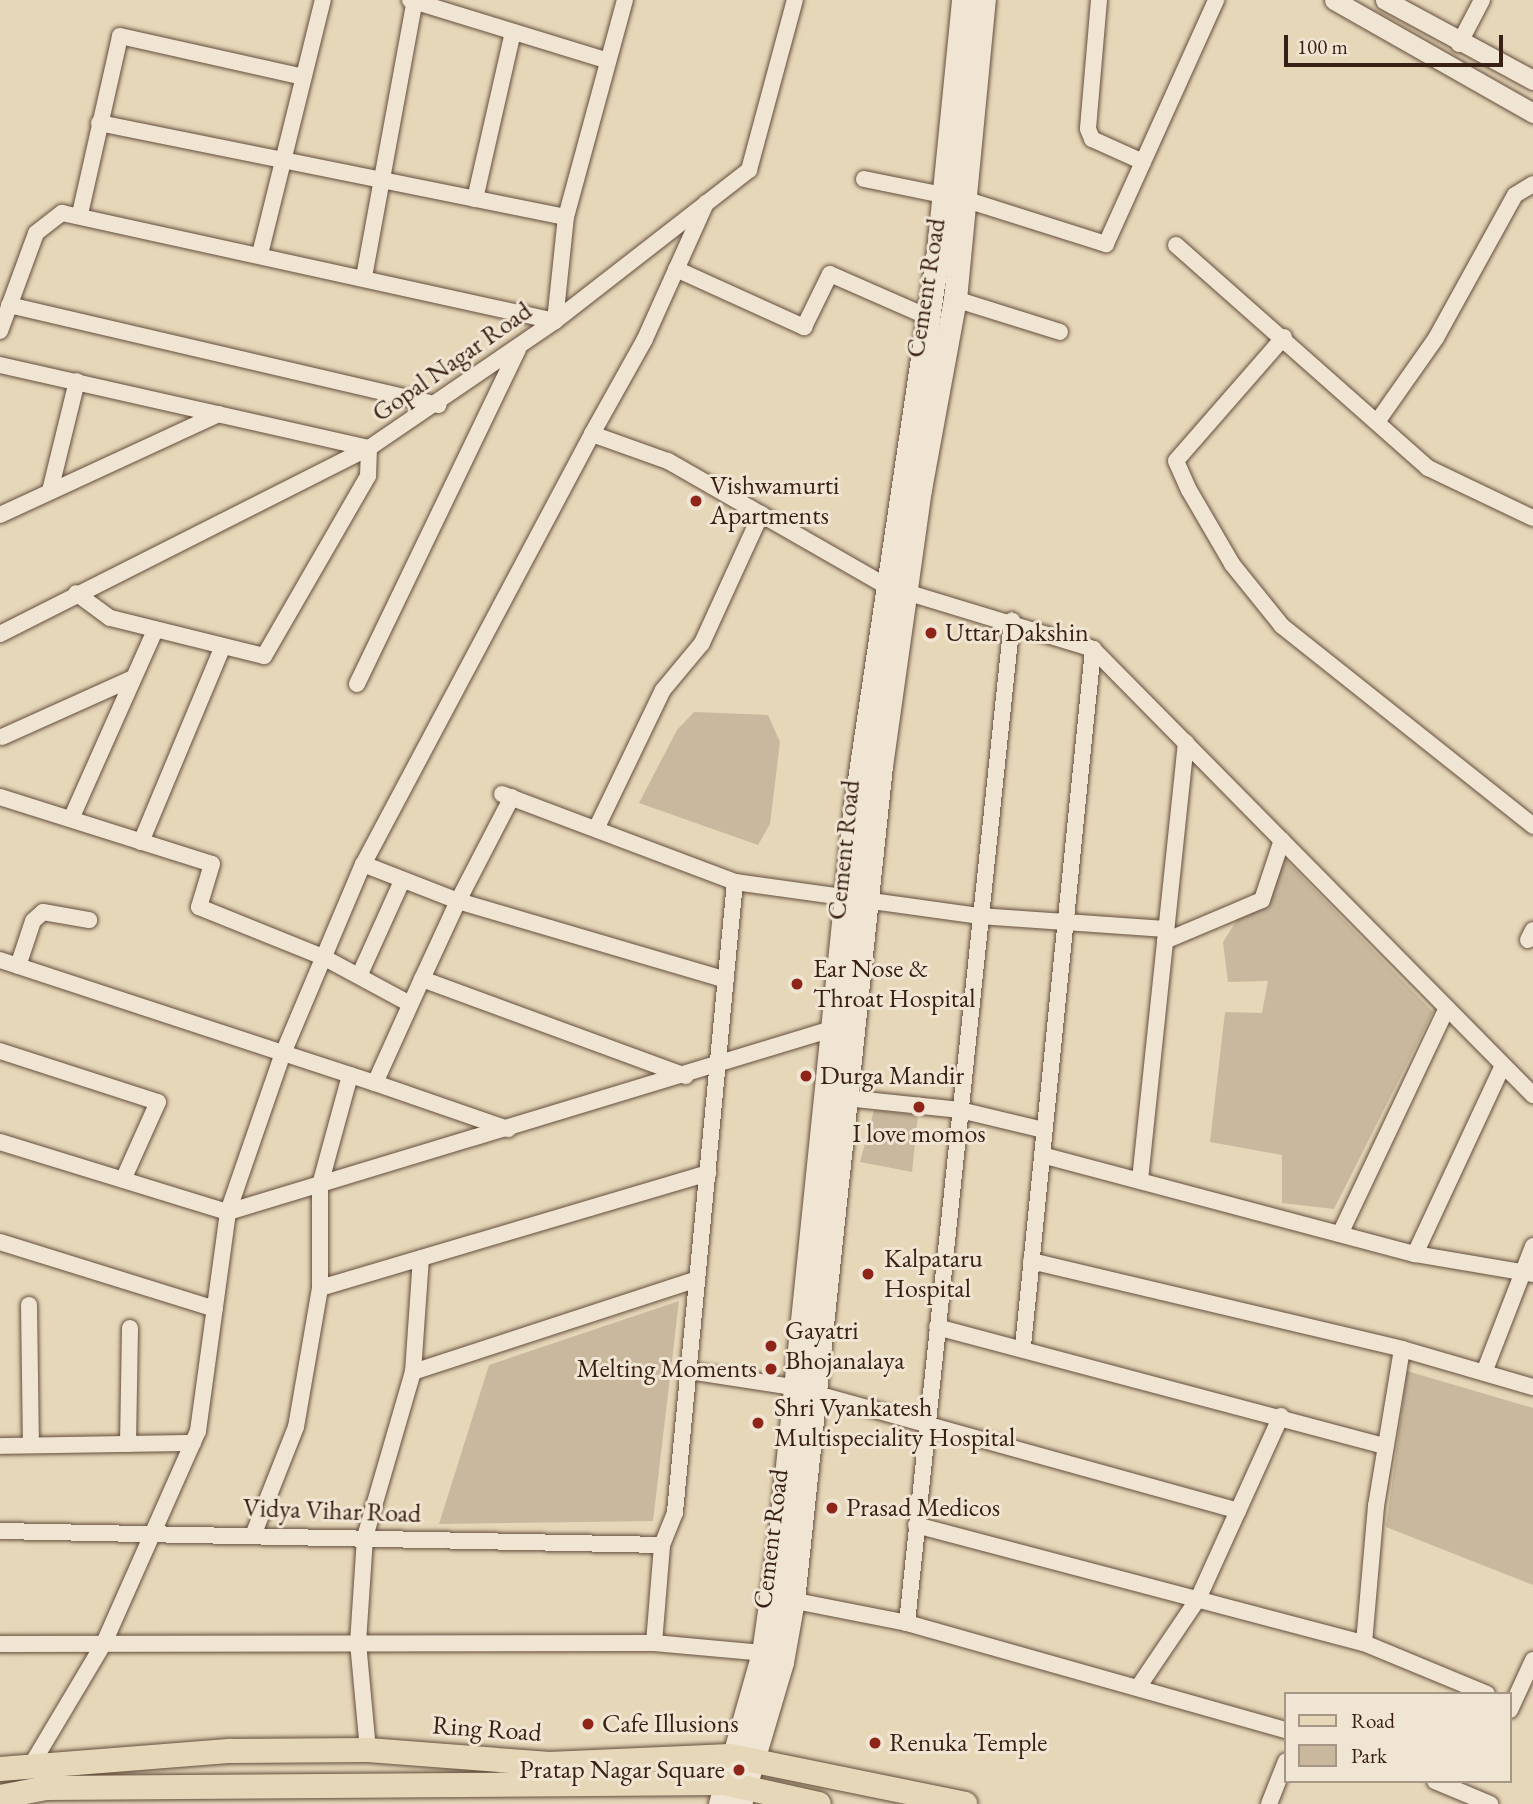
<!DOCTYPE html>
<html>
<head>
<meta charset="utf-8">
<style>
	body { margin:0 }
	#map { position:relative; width:1533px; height:1804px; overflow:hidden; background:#e7d7b9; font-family:"EB Garamond",serif }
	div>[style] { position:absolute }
	.green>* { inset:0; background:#c9b89d }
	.roads { filter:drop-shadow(0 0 2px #644e3d) drop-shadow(0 0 2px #644e3d) }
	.minor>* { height:16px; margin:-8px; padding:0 8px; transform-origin:8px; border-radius:8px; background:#efe5d2 }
	.tertiary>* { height:19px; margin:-9.5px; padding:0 9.5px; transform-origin:9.5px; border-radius:9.5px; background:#efe5d2 }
	.secondary>* { height:23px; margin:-11.5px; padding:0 11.5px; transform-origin:11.5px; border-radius:11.5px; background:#efe5d2 }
	.primary>* { height:24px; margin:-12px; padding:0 12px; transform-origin:12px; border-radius:12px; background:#e7d7b9 }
	.dots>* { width:19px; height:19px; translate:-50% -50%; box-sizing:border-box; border:4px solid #efe5d2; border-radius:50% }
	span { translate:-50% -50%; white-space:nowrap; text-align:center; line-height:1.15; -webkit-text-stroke:6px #efe5d2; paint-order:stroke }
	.street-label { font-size:26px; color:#392014 }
	.poi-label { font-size:26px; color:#392014 }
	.left { translate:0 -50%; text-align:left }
	.right { translate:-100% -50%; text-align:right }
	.legend { position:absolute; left:1284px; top:1692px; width:228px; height:91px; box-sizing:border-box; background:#efe5d2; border:2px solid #a69686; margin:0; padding:9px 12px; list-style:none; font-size:21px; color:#392014 }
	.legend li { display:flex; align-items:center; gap:14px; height:35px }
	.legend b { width:35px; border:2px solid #a69686 }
	.scale { position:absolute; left:1284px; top:35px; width:219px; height:32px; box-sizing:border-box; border:4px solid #392014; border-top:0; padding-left:9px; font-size:21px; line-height:24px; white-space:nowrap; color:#392014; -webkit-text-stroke:5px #efe5d2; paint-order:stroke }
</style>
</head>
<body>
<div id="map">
	<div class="green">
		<div style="clip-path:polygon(694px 712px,768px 715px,780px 742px,770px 824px,758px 845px,639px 803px,677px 730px)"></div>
		<div style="clip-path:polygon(1279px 853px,1433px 1012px,1334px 1209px,1282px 1203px,1282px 1155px,1210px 1142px,1225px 1012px,1262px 1013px,1268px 981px,1228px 982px,1223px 942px)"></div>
		<div style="clip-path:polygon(874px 1110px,918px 1115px,912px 1172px,860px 1162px)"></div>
		<div style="clip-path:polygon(679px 1301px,653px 1521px,439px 1524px,489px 1365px)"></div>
		<div style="clip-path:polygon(1407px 1371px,1533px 1408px,1533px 1585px,1386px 1527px)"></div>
	</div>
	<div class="roads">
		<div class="minor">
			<div style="left:410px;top:0;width:207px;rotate:17.1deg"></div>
			<div style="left:1099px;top:0;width:129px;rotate:94.9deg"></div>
			<div style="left:1088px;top:129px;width:11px;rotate:68deg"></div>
			<div style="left:1092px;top:139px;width:56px;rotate:24.3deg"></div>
			<div style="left:1459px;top:44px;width:50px;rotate:-62.4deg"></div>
			<div style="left:99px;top:123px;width:476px;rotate:11.4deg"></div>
			<div style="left:864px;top:179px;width:105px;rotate:11.5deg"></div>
			<div style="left:967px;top:200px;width:146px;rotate:17.6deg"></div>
			<div style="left:1106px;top:244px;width:268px;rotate:-65.7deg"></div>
			<div style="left:475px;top:199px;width:171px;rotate:-77.2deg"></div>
			<div style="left:706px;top:203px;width:149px;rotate:114.2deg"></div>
			<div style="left:645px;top:339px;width:109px;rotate:119.2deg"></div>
			<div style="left:592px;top:434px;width:81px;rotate:19.6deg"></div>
			<div style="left:668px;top:461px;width:251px;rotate:29.8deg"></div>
			<div style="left:886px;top:586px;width:216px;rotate:16.9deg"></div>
			<div style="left:1093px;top:649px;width:627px;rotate:45.39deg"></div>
			<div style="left:80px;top:214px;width:182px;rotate:-77.3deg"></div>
			<div style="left:120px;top:36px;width:183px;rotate:12.6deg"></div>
			<div style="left:1176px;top:245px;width:337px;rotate:41.5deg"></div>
			<div style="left:1428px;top:468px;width:116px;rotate:25.5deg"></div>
			<div style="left:260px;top:254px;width:262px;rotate:-76.1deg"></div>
			<div style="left:676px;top:269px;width:141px;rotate:24.4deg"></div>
			<div style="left:804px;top:327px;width:59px;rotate:-63.9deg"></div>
			<div style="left:830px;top:274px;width:107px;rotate:23.7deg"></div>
			<div style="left:364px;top:277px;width:282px;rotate:-79.6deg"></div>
			<div style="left:955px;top:299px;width:110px;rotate:17.4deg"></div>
			<div style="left:9px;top:305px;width:441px;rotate:13.1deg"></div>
			<div style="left:0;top:331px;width:104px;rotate:-69.8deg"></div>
			<div style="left:36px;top:233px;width:33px;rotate:-38deg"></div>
			<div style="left:62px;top:213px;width:505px;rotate:12.36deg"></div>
			<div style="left:555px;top:321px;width:105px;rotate:-84deg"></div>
			<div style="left:566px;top:217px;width:225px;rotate:-74.8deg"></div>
			<div style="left:1284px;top:337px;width:164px;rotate:131.1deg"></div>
			<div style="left:1176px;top:461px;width:32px;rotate:66deg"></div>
			<div style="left:1189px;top:490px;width:86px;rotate:59.8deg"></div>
			<div style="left:1232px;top:564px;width:80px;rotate:51.1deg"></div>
			<div style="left:1282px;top:626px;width:321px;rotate:38.5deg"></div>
			<div style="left:0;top:365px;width:378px;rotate:12.7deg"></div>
			<div style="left:369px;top:448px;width:28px;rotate:92deg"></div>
			<div style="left:368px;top:476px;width:208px;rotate:120deg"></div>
			<div style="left:264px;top:656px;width:159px;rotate:-166.1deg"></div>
			<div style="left:110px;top:618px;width:42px;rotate:-143.7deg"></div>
			<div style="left:1377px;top:422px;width:103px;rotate:-54.9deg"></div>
			<div style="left:1436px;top:338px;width:163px;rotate:-61.1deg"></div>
			<div style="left:1515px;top:195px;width:21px;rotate:-31deg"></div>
			<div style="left:592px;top:434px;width:487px;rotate:118deg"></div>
			<div style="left:363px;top:864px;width:205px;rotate:112.9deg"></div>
			<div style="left:283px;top:1053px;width:97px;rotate:18.1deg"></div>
			<div style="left:375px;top:1083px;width:114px;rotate:-65.7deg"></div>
			<div style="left:422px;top:979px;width:281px;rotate:20.2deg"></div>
			<div style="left:50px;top:491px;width:113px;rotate:-76.2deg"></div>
			<div style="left:0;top:515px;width:241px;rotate:-24.8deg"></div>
			<div style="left:0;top:634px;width:413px;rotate:-26.8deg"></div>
			<div style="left:369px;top:448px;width:225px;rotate:-34.3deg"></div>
			<div style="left:555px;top:321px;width:246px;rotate:-37.9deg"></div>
			<div style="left:749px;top:170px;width:176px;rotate:-74.9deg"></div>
			<div style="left:357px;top:684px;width:372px;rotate:-64.3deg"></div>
			<div style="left:2px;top:737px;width:141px;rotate:-24.2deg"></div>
			<div style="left:502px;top:794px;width:249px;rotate:20.7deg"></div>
			<div style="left:735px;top:882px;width:246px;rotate:7.9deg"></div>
			<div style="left:979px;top:916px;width:187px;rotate:4deg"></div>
			<div style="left:0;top:797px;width:222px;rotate:17.5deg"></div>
			<div style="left:212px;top:864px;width:45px;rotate:106.8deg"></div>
			<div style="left:199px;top:907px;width:134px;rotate:22deg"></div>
			<div style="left:323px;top:957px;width:99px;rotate:28.4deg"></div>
			<div style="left:71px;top:819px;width:207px;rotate:-66deg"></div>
			<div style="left:596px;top:829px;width:154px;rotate:-64.3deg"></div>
			<div style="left:663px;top:690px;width:61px;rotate:-50.3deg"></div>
			<div style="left:702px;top:643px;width:142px;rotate:-65.4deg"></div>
			<div style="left:141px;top:842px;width:212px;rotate:-67.3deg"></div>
			<div style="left:363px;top:864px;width:102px;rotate:21.3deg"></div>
			<div style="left:458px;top:901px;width:117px;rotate:-62.6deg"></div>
			<div style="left:1528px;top:940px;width:11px;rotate:-63deg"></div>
			<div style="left:1165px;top:941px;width:105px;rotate:-22.9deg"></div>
			<div style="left:1262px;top:900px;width:63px;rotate:-71.6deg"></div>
			<div style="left:0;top:960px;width:298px;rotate:18.2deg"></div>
			<div style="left:283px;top:1053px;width:168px;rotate:109.1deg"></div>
			<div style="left:228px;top:1212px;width:221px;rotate:97.8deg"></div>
			<div style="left:198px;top:1431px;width:232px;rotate:113.9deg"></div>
			<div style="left:104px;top:1643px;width:141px;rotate:120.8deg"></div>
			<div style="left:18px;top:966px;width:47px;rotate:-71.6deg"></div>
			<div style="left:33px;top:921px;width:13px;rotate:-42deg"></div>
			<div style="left:43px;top:912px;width:47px;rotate:9.9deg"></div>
			<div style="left:360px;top:974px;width:100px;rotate:-65.7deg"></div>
			<div style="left:422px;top:979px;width:86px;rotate:-65.2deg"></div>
			<div style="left:458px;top:901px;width:279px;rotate:16.4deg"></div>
			<div style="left:0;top:1051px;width:166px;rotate:17.9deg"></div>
			<div style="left:158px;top:1102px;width:85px;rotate:114.2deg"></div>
			<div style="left:375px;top:1083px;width:141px;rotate:19.1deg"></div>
			<div style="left:846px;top:1098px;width:115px;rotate:6deg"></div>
			<div style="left:960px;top:1110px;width:86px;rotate:13.4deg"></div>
			<div style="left:0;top:1142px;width:239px;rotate:17.1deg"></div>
			<div style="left:228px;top:1212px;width:631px;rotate:-16.86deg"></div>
			<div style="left:1042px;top:1155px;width:386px;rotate:14.9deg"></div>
			<div style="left:1415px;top:1254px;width:120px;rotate:9.6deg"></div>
			<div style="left:1140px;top:1180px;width:440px;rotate:-84deg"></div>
			<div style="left:1340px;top:1234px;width:250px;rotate:-64.7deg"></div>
			<div style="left:0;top:1242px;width:225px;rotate:17.3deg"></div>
			<div style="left:1415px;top:1254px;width:208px;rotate:-65deg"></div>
			<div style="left:1031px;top:1261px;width:381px;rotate:13.3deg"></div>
			<div style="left:1402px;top:1349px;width:136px;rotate:16.2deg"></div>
			<div style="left:320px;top:1288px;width:405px;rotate:-16.5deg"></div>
			<div style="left:29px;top:1305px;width:140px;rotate:89.2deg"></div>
			<div style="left:937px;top:1327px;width:464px;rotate:14.9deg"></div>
			<div style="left:1023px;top:1346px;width:701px;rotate:-84.26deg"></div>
			<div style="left:1485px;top:1370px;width:133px;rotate:-68.8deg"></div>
			<div style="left:689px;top:1371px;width:104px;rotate:8.8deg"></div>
			<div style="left:792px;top:1387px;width:463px;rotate:15.5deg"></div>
			<div style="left:413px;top:1372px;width:299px;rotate:-18.1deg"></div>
			<div style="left:128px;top:1444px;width:116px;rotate:-89deg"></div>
			<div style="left:0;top:1446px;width:193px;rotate:-0.9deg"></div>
			<div style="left:916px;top:1525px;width:463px;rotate:14.8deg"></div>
			<div style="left:1364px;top:1643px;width:133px;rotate:22.5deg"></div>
			<div style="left:0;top:1531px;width:662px;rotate:1.21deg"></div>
			<div style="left:254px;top:1533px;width:114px;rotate:-68.4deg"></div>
			<div style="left:296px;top:1427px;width:141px;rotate:-80.2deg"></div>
			<div style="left:320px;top:1288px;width:103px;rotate:-90deg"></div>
			<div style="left:320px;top:1185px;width:114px;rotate:-74.7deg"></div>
			<div style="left:785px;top:1599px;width:124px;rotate:11.1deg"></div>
			<div style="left:907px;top:1623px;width:394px;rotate:15.8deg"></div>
			<div style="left:907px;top:1623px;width:1008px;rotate:-84.02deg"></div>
			<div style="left:654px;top:1643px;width:98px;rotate:-85.3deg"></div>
			<div style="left:662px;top:1545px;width:35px;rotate:-68deg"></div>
			<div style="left:675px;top:1512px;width:633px;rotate:-84.56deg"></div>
			<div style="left:1364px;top:1643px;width:138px;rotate:-85deg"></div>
			<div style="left:1376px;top:1506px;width:159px;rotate:-80.6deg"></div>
			<div style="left:0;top:1644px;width:654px;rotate:-0.09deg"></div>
			<div style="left:654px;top:1643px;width:109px;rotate:5.2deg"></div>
			<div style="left:1139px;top:1686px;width:105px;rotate:-55.9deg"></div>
			<div style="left:1198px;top:1599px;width:201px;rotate:-65.6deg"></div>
			<div style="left:1510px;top:1710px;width:55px;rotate:-65.3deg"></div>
			<div style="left:368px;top:1750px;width:107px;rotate:-95.3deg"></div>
			<div style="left:358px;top:1643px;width:106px;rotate:-86.2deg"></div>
			<div style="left:365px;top:1537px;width:172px;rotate:-73.8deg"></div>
			<div style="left:413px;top:1372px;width:114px;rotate:-86deg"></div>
			<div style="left:1435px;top:1781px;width:60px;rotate:22.7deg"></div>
			<div style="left:1269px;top:1804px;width:46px;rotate:-68.4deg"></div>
		</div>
		<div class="tertiary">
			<div style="left:1334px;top:0;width:229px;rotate:29.6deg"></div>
			<div style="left:1385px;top:0;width:168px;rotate:28.4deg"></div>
		</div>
		<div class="secondary">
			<div style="left:720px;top:1804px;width:157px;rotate:-74.1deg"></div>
			<div style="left:763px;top:1653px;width:120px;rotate:-81.9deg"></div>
			<div style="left:780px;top:1534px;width:732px;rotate:-84.12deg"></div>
			<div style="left:855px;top:806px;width:561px;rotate:-81.49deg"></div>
			<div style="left:938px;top:251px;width:252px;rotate:-84.3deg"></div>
			<div style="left:740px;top:1804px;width:148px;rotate:-73.5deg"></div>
			<div style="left:782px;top:1662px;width:63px;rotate:-79.9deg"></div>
			<div style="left:793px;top:1600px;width:839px;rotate:-83.98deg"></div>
			<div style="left:881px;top:766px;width:280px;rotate:-82deg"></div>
			<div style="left:920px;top:489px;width:193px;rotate:-79.6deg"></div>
			<div style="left:955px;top:299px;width:300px;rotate:-84.5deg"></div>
		</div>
		<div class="primary">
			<div style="left:0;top:1769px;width:232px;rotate:-4.5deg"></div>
			<div style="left:231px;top:1751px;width:137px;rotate:-0.4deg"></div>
			<div style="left:368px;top:1750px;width:182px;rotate:4.4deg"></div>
			<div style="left:549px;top:1764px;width:181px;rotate:-2.5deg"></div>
			<div style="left:730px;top:1756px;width:240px;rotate:11.5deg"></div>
			<div style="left:0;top:1797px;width:47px;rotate:-11.1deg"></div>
			<div style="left:46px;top:1788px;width:678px;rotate:-0.42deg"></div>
			<div style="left:724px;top:1783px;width:97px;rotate:12.5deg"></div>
		</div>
	</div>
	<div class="dots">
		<div style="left:696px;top:501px;background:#8f2418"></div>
		<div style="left:931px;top:633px;background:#8f2418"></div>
		<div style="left:797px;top:984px;background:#8f2418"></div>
		<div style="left:806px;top:1076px;background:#8f2418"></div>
		<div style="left:919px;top:1107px;background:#8f2418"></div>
		<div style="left:868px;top:1274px;background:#8f2418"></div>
		<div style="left:771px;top:1346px;background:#8f2418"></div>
		<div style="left:771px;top:1369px;background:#8f2418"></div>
		<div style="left:758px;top:1423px;background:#8f2418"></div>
		<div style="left:832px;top:1508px;background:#8f2418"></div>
		<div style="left:588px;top:1724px;background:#8f2418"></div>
		<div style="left:875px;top:1743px;background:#8f2418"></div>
		<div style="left:739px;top:1770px;background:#8f2418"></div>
	</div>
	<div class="street-label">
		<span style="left:926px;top:288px;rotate:-81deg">Cement Road</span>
		<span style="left:452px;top:362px;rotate:-35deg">Gopal Nagar Road</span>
		<span style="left:844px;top:850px;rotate:-84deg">Cement Road</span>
		<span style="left:332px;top:1511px;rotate:2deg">Vidya Vihar Road</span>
		<span style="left:771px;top:1539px;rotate:-83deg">Cement Road</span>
		<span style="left:487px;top:1729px;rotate:4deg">Ring Road</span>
	</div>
	<div class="poi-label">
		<span class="left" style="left:710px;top:501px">Vishwamurti<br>Apartments</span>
		<span class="left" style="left:945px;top:633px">Uttar Dakshin</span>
		<span class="left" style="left:813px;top:984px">Ear Nose &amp;<br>Throat Hospital</span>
		<span class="left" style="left:820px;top:1076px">Durga Mandir</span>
		<span style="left:919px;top:1134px">I love momos</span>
		<span class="left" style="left:884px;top:1274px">Kalpataru<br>Hospital</span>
		<span class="left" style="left:785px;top:1346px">Gayatri<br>Bhojanalaya</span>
		<span class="right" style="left:757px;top:1369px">Melting Moments</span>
		<span class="left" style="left:774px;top:1423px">Shri Vyankatesh<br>Multispeciality Hospital</span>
		<span class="left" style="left:846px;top:1508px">Prasad Medicos</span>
		<span class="left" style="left:602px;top:1724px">Cafe Illusions</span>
		<span class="left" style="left:889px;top:1743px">Renuka Temple</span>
		<span class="right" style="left:725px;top:1770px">Pratap Nagar Square</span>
	</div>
	<ul class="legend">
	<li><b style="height:9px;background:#e7d7b9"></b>Road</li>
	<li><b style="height:19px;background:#c9b89d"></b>Park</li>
	</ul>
	<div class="scale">100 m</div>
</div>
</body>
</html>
